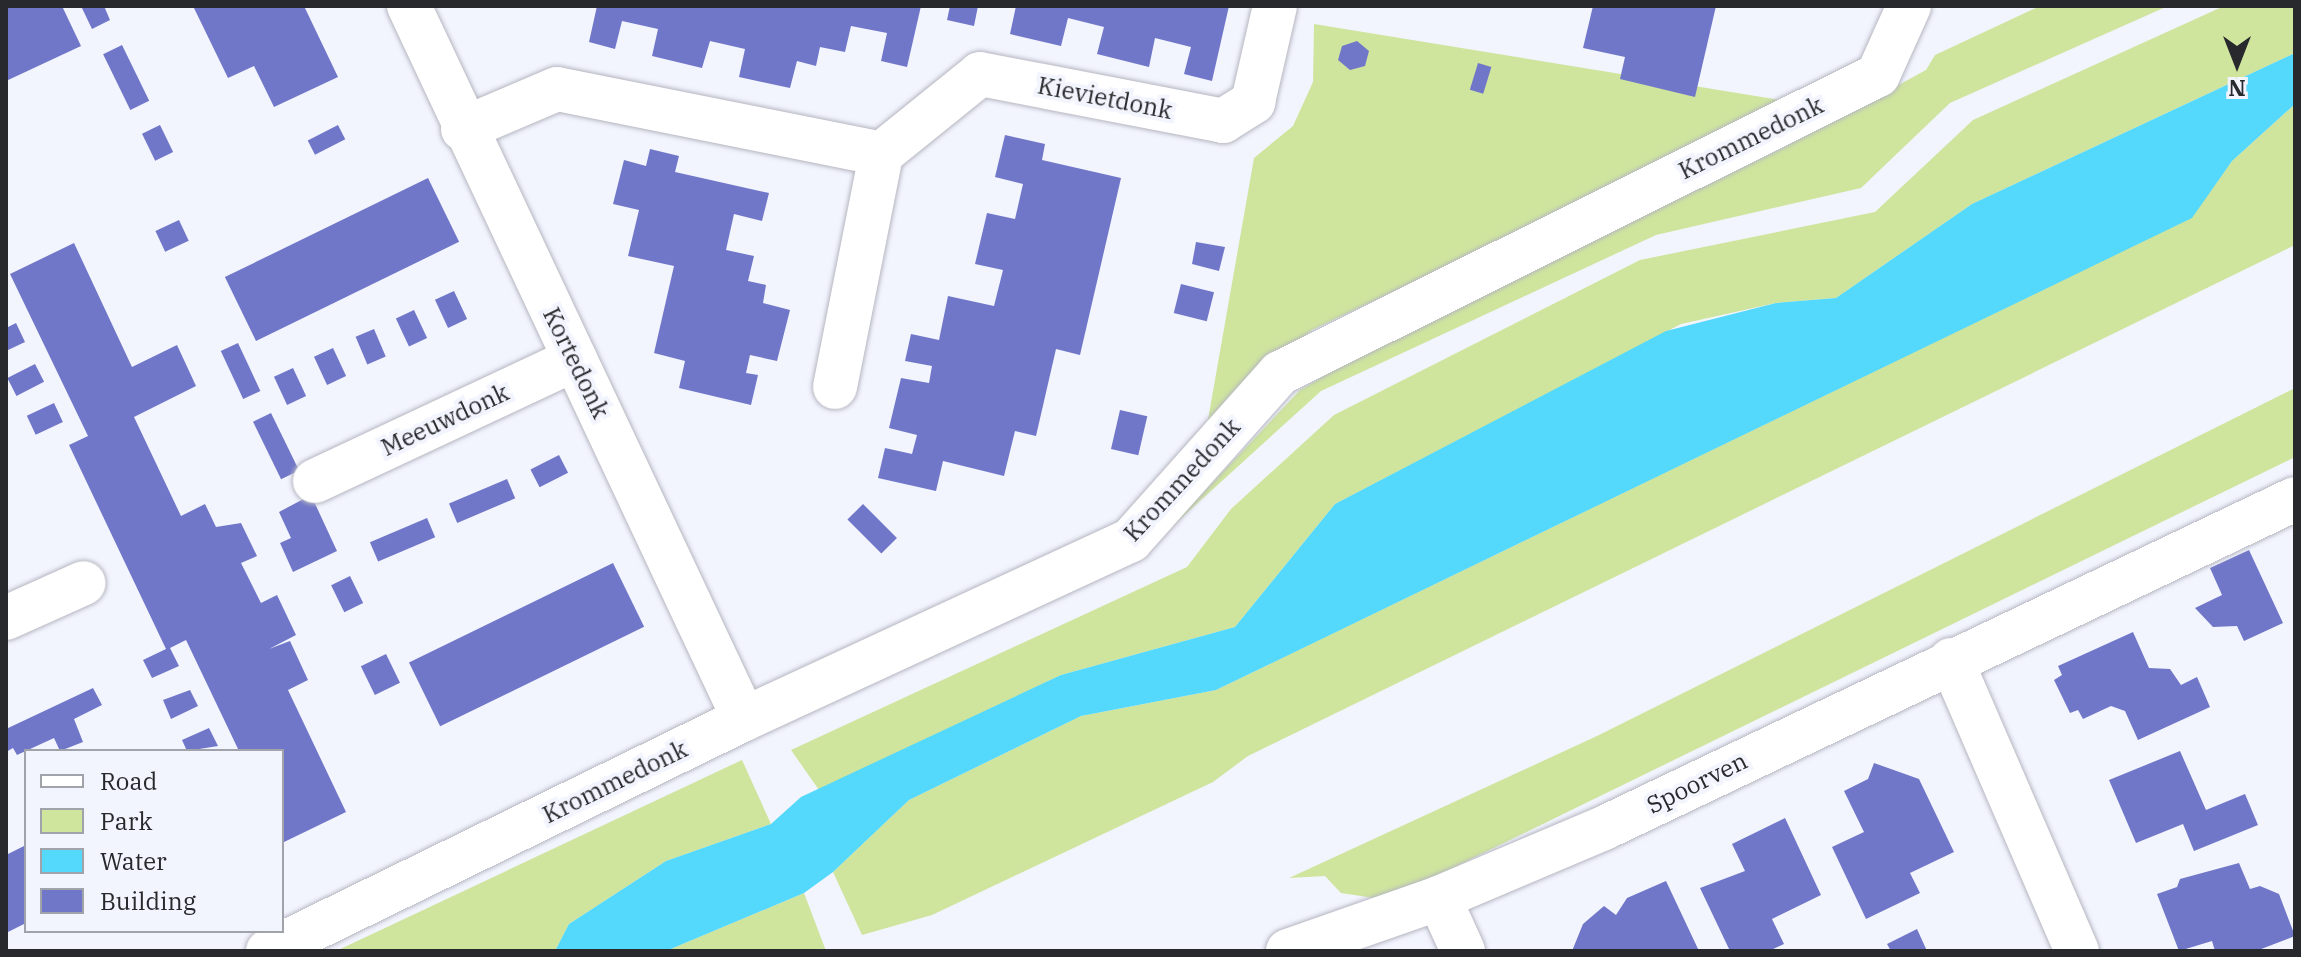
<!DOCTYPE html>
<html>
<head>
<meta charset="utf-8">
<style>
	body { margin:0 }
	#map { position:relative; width:2301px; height:957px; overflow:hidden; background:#f2f4fe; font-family:"IBM Plex Serif",serif }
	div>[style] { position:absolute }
	.green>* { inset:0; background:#cfe59e }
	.water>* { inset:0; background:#54d8fb }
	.building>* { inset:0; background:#7177c8; transform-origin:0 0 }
	.roads { filter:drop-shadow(0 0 2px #b5b6c0) drop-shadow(0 0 2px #b5b6c0) }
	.minor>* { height:44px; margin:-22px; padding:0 22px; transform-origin:22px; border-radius:22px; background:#fff }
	span { translate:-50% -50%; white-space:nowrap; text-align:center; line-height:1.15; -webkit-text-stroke:8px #f2f4fe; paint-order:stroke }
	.street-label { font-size:24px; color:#28292c }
	.frame { position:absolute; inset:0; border:8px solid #28292c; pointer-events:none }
	.legend { position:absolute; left:24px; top:749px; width:260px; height:184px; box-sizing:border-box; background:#f2f4fe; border:2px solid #a1a3aa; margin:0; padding:10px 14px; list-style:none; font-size:24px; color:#28292c }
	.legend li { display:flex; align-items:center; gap:16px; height:40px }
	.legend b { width:40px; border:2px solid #a1a3aa }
	.north { position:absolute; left:2197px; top:24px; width:80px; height:80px; -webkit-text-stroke:6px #f2f4fe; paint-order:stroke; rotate:180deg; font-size:22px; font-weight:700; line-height:32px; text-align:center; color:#28292c }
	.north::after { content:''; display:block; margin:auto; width:28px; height:36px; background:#28292c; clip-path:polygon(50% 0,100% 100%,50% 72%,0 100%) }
</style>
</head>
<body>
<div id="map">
	<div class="green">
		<div style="clip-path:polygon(2040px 6px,2168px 6px,1950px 103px,1861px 188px,1656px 235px,1321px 391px,1167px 531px,1300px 390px,1395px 335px,1781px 149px,1926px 70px,1935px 55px)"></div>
		<div style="clip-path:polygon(2224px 6px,2295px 6px,2295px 53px,1972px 204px,1836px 298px,1776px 303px,1681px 324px,1335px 504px,1235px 627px,1061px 675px,819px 790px,791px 750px,1187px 567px,1231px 509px,1334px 415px,1640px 260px,1875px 212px,1973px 120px)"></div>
		<div style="clip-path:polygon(1314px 24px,1774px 99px,1791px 103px,1312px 330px,1251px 380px,1206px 431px,1254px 158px,1293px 126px,1313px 82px)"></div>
		<div style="clip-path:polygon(2295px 104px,2295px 245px,1248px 756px,1213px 782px,932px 915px,862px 935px,833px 872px,909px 800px,1081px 716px,1216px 690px,2191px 218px,2232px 161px)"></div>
		<div style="clip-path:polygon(2295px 388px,2295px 457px,1387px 900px,1341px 893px,1325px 876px,1289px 878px,1597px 736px)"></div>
		<div style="clip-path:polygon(742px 760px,771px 824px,666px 861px,569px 924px,555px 951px,336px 951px)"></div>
		<div style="clip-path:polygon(804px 893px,826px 951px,666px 951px)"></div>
	</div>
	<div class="water">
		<div style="clip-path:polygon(2295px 53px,2295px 104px,2232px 161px,2192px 218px,1216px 690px,1081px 716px,909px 800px,833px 872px,804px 893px,666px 951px,555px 951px,569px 924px,666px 861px,771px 824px,801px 797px,1061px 675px,1235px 627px,1335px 504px,1666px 331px,1776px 303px,1836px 298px,1972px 204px)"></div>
	</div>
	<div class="building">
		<div style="clip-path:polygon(6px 6px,62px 6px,81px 46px,6px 81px)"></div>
		<div style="clip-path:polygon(81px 6px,104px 6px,110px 20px,92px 29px)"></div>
		<div style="clip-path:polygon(193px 6px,304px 6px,338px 77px,274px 107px,254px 66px,228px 78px)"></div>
		<div style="clip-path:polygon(597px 6px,921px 6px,907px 67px,881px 61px,887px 33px,851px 26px,845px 52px,820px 47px,816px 66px,797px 61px,790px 88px,739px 77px,745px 49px,710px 41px,702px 68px,652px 56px,658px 29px,622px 21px,615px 49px,589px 42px)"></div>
		<div style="clip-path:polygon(950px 6px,978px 6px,974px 26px,947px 20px)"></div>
		<div style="clip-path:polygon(1016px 6px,1229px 6px,1212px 81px,1184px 74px,1191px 47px,1155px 38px,1149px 67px,1097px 54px,1104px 27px,1068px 18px,1061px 46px,1010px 34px)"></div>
		<div style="clip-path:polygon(1593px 6px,1716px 6px,1695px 97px,1620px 79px,1625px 57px,1583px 48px)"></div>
		<div style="clip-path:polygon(1357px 41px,1369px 51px,1365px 66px,1350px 70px,1338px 60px,1342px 46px)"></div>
		<div style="left:122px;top:45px;width:62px;height:21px;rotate:64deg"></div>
		<div style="left:1478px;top:63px;width:14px;height:28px;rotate:17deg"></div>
		<div style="left:160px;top:125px;width:30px;height:20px;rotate:64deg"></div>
		<div style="left:338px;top:125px;width:16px;height:34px;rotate:63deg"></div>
		<div style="clip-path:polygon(1005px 135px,1045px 144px,1042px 160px,1121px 178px,1080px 355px,1056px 349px,1036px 436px,1015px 431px,1004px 476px,943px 461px,936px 491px,878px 478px,885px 448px,912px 454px,917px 435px,889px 428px,901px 378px,929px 383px,932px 366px,905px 361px,911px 334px,939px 340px,948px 296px,994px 306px,1003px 270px,975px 264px,987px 213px,1015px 219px,1023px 184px,995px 177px)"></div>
		<div style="clip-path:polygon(650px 149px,679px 156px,675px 172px,769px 193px,762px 221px,734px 214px,726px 250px,754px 256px,748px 281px,766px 285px,763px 303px,790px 310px,777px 361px,750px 355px,746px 373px,758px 375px,751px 405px,679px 388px,685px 361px,654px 353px,674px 266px,628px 256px,639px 210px,613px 204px,624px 160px,646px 166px)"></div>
		<div style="left:428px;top:178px;width:71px;height:226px;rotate:64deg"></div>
		<div style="left:179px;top:220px;width:23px;height:26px;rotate:65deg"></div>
		<div style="clip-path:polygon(1196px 242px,1225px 247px,1219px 271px,1192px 264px)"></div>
		<div style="clip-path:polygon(74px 243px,132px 367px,177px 345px,196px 386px,134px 417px,181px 516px,205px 504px,216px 527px,241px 523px,257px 556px,241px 563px,261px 603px,277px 595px,296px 635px,269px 649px,290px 641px,308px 680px,288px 690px,346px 812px,282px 843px,282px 751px,239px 751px,186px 640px,170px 648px,179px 666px,152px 678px,143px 660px,166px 649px,69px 445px,88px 436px,10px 274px)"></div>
		<div style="left:1181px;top:284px;width:34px;height:30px;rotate:14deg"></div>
		<div style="left:454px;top:291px;width:31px;height:21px;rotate:65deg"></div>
		<div style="left:414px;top:310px;width:31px;height:20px;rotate:65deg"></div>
		<div style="clip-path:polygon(16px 323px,25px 342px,6px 351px,6px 328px)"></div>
		<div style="left:374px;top:329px;width:30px;height:20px;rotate:67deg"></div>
		<div style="left:238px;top:343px;width:53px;height:19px;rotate:65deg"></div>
		<div style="left:333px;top:348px;width:31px;height:21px;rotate:65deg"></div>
		<div style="left:35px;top:364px;width:20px;height:31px;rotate:63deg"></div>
		<div style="left:293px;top:368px;width:31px;height:21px;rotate:65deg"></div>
		<div style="left:54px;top:403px;width:21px;height:30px;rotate:65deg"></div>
		<div style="left:1120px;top:410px;width:28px;height:40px;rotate:13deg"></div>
		<div style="left:271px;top:413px;width:64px;height:20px;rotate:64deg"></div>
		<div style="left:559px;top:455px;width:20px;height:32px;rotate:63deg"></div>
		<div style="left:507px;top:479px;width:21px;height:63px;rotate:67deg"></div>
		<div style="clip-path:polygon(311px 495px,337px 551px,293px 572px,280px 543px,291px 538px,279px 512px)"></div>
		<div style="left:863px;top:504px;width:48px;height:22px;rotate:45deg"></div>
		<div style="left:427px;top:518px;width:21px;height:62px;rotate:67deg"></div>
		<div style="clip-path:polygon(2249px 550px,2283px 623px,2244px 641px,2237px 626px,2213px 627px,2195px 608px,2222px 595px,2210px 568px)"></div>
		<div style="left:613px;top:563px;width:71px;height:227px;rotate:64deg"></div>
		<div style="left:350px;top:576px;width:30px;height:21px;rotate:64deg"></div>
		<div style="clip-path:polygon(2133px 632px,2149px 668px,2170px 669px,2181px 685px,2197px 677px,2210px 707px,2138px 740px,2125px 711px,2111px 706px,2083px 719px,2078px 710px,2070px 713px,2054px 680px,2062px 675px,2058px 666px)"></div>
		<div style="left:386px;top:654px;width:32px;height:28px;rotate:64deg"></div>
		<div style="clip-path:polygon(93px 688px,102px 705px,74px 719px,83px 742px,60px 751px,54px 738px,17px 755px,13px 748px,6px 752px,6px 729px)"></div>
		<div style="clip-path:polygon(190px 690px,198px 706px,171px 719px,163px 700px)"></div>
		<div style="clip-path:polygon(209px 728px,218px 746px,187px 751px,182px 740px)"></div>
		<div style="clip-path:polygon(2180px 751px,2206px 810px,2245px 794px,2258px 825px,2194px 851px,2183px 824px,2136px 843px,2109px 780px)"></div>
		<div style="clip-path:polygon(1874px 763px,1919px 779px,1954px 852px,1910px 873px,1920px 893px,1866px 919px,1832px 847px,1864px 832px,1844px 791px,1868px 779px)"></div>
		<div style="clip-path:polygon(1785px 818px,1821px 895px,1772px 919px,1784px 944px,1769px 951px,1730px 951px,1700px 888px,1745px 871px,1732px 844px)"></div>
		<div style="clip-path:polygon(26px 845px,26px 923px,6px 933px,6px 855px)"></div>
		<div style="clip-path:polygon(2239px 863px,2250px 889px,2260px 886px,2279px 894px,2295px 936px,2256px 951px,2215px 951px,2212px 941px,2179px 951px,2157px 894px,2177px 887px,2180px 879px)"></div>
		<div style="clip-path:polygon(1666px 881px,1699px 951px,1572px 951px,1583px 924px,1604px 906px,1616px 915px,1627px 898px)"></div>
		<div style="clip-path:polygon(1917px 929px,1927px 951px,1891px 951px,1887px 944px)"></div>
	</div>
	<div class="roads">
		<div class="minor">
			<div style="left:409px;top:6px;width:788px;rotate:64.83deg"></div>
			<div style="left:463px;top:129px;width:102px;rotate:-23.1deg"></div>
			<div style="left:557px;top:89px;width:330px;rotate:11.3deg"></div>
			<div style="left:881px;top:154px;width:127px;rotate:-38.9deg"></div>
			<div style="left:980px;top:74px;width:248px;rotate:10.9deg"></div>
			<div style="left:1223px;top:121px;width:36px;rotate:-32deg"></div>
			<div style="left:1253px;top:102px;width:98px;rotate:-77.1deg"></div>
			<div style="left:835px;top:387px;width:237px;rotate:-78.8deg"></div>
			<div style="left:315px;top:481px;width:287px;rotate:-25.1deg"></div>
			<div style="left:6px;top:618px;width:85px;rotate:-24.2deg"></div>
			<div style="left:1951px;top:660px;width:317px;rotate:66.6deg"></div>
			<div style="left:1439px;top:898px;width:58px;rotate:65.6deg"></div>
			<div style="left:268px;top:951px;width:530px;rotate:-25.98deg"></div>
			<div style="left:744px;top:719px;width:426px;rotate:-24.8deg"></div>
			<div style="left:1131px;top:540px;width:224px;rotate:-48.3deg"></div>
			<div style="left:1280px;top:373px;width:668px;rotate:-26.49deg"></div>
			<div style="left:1878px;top:75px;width:76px;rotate:-65.8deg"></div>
			<div style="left:1288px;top:951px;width:160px;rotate:-19.3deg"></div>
			<div style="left:1439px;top:898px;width:179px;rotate:-23deg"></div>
			<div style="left:1604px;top:828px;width:765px;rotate:-25.46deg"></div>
		</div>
	</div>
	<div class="street-label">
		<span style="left:1105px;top:98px;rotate:11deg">Kievietdonk</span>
		<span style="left:1751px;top:138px;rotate:-26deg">Krommedonk</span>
		<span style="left:576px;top:363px;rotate:64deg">Kortedonk</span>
		<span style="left:445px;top:420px;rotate:-25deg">Meeuwdonk</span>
		<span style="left:1182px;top:480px;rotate:-47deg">Krommedonk</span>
		<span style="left:615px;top:782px;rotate:-26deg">Krommedonk</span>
		<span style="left:1697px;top:783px;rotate:-26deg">Spoorven</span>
	</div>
	<div class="frame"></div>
	<ul class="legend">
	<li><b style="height:10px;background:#fff"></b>Road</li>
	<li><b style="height:22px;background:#cfe59e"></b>Park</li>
	<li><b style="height:22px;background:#54d8fb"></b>Water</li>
	<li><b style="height:22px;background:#7177c8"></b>Building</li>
	</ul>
	<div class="north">N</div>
</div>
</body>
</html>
